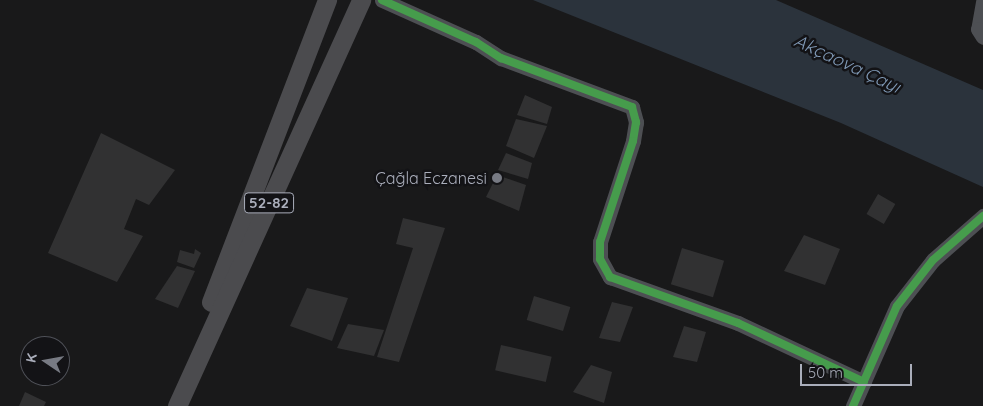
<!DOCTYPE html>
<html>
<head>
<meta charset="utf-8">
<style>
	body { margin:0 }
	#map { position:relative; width:983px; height:406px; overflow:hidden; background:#19191a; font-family:Quicksand,sans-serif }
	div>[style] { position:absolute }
	.water>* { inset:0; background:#2b333c }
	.building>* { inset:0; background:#313132; transform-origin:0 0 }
	.minor>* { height:15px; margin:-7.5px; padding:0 7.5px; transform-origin:7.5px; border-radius:7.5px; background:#4d4f53 }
	.major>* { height:19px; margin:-9.5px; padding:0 9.5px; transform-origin:9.5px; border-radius:9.5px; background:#4b4b4e }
	.cycleway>* { height:8px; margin:-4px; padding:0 4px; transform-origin:4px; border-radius:4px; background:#469c4c }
	.dots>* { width:14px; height:14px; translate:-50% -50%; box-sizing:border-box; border:2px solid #131316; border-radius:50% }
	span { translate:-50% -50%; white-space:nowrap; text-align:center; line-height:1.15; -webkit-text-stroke:5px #131316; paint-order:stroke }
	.shield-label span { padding:1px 4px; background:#131316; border:1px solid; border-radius:4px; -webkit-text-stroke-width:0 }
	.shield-label { font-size:15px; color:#aaaebb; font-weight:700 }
	.poi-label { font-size:16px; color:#aaaebb }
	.right { translate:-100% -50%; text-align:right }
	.water-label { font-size:18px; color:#809ab7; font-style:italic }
	.north { position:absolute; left:20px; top:336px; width:50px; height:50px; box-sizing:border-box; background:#131316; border:1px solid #4f5158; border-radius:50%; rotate:282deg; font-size:14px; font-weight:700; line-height:20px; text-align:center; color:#aaaebb }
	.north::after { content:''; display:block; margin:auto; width:18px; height:22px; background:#777a83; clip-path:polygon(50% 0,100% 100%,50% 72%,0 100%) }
	.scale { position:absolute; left:800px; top:364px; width:112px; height:22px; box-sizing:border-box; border:2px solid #aaaebb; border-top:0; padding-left:6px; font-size:15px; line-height:18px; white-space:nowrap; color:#aaaebb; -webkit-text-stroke:4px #131316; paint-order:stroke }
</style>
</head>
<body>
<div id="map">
	<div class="water">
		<div style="clip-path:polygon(533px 0,776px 0,983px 90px,983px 187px,841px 123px)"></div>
	</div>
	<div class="building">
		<div style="clip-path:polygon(525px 95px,552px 107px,547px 124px,517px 115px)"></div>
		<div style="clip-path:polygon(516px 119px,547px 126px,534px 158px,506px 146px)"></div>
		<div style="clip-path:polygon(101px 133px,175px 170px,149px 205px,136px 199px,124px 229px,143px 236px,117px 282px,48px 253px)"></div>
		<div style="clip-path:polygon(506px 153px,532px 163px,528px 179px,498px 170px)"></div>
		<div style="clip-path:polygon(497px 175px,526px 185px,519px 211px,486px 197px)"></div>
		<div style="left:878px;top:194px;width:20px;height:23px;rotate:30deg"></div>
		<div style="clip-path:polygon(403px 218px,445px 228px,399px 362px,377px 357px,413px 248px,396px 244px)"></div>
		<div style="clip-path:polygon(804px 235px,840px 249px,825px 285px,784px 271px)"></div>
		<div style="left:682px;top:248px;width:44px;height:38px;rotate:17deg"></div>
		<div style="clip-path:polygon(195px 249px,201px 253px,194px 268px,177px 262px,180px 250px,194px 254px)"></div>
		<div style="clip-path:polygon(177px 266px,195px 271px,178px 308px,155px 299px)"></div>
		<div style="clip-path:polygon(307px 288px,348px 298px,332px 341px,290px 326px)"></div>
		<div style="left:534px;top:296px;width:38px;height:25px;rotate:17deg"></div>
		<div style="clip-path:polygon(612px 302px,633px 307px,620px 342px,599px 338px)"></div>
		<div style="clip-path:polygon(348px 324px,384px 330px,374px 356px,337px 348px)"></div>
		<div style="clip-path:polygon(684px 326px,706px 332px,697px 362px,673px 357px)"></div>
		<div style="left:501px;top:345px;width:52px;height:26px;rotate:13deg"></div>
		<div style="clip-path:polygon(591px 365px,612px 372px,604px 403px,573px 392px)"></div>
		<div style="clip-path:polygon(25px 392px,46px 402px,44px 406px,19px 406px)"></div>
	</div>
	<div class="minor">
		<div style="left:382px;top:0;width:103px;rotate:24.1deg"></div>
		<div style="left:476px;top:42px;width:30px;rotate:33deg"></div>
		<div style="left:501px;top:58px;width:140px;rotate:20.5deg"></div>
		<div style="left:632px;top:107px;width:16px;rotate:75deg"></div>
		<div style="left:636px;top:122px;width:19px;rotate:99deg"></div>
		<div style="left:633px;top:141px;width:106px;rotate:108.1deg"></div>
		<div style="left:600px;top:242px;width:17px;rotate:90deg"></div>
		<div style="left:600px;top:259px;width:21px;rotate:61deg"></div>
		<div style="left:610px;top:277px;width:136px;rotate:19.8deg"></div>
		<div style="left:738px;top:323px;width:139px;rotate:25.1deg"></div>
		<div style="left:983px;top:2px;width:27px;rotate:100deg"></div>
		<div style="left:978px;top:29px;width:9px;rotate:58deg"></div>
		<div style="left:853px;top:406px;width:109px;rotate:-66.3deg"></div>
		<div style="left:897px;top:306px;width:58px;rotate:-52deg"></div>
		<div style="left:933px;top:260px;width:67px;rotate:-41.3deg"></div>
	</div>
	<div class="major">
		<div style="left:211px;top:302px;width:324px;rotate:-69deg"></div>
		<div style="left:177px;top:406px;width:446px;rotate:-65.6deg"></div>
	</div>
	<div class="cycleway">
		<div style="left:382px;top:0;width:103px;rotate:24.1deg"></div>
		<div style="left:476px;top:42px;width:30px;rotate:33deg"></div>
		<div style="left:501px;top:58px;width:140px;rotate:20.5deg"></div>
		<div style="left:632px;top:107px;width:16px;rotate:75deg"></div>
		<div style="left:636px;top:122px;width:19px;rotate:99deg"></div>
		<div style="left:633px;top:141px;width:106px;rotate:108.1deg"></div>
		<div style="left:600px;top:242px;width:17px;rotate:90deg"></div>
		<div style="left:600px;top:259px;width:21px;rotate:61deg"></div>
		<div style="left:610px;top:277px;width:136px;rotate:19.8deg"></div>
		<div style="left:738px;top:323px;width:139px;rotate:25.1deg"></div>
		<div style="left:853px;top:406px;width:109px;rotate:-66.3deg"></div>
		<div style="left:897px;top:306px;width:58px;rotate:-52deg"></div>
		<div style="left:933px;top:260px;width:67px;rotate:-41.3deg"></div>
	</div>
	<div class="dots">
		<div style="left:497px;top:178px;background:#777a83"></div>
	</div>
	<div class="shield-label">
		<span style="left:269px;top:203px">52-82</span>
	</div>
	<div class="poi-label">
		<span class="right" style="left:487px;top:178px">Çağla Eczanesi</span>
	</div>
	<div class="water-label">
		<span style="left:847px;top:64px;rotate:25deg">Akçaova Çayı</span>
	</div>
	<div class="north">K</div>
	<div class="scale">50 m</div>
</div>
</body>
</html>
